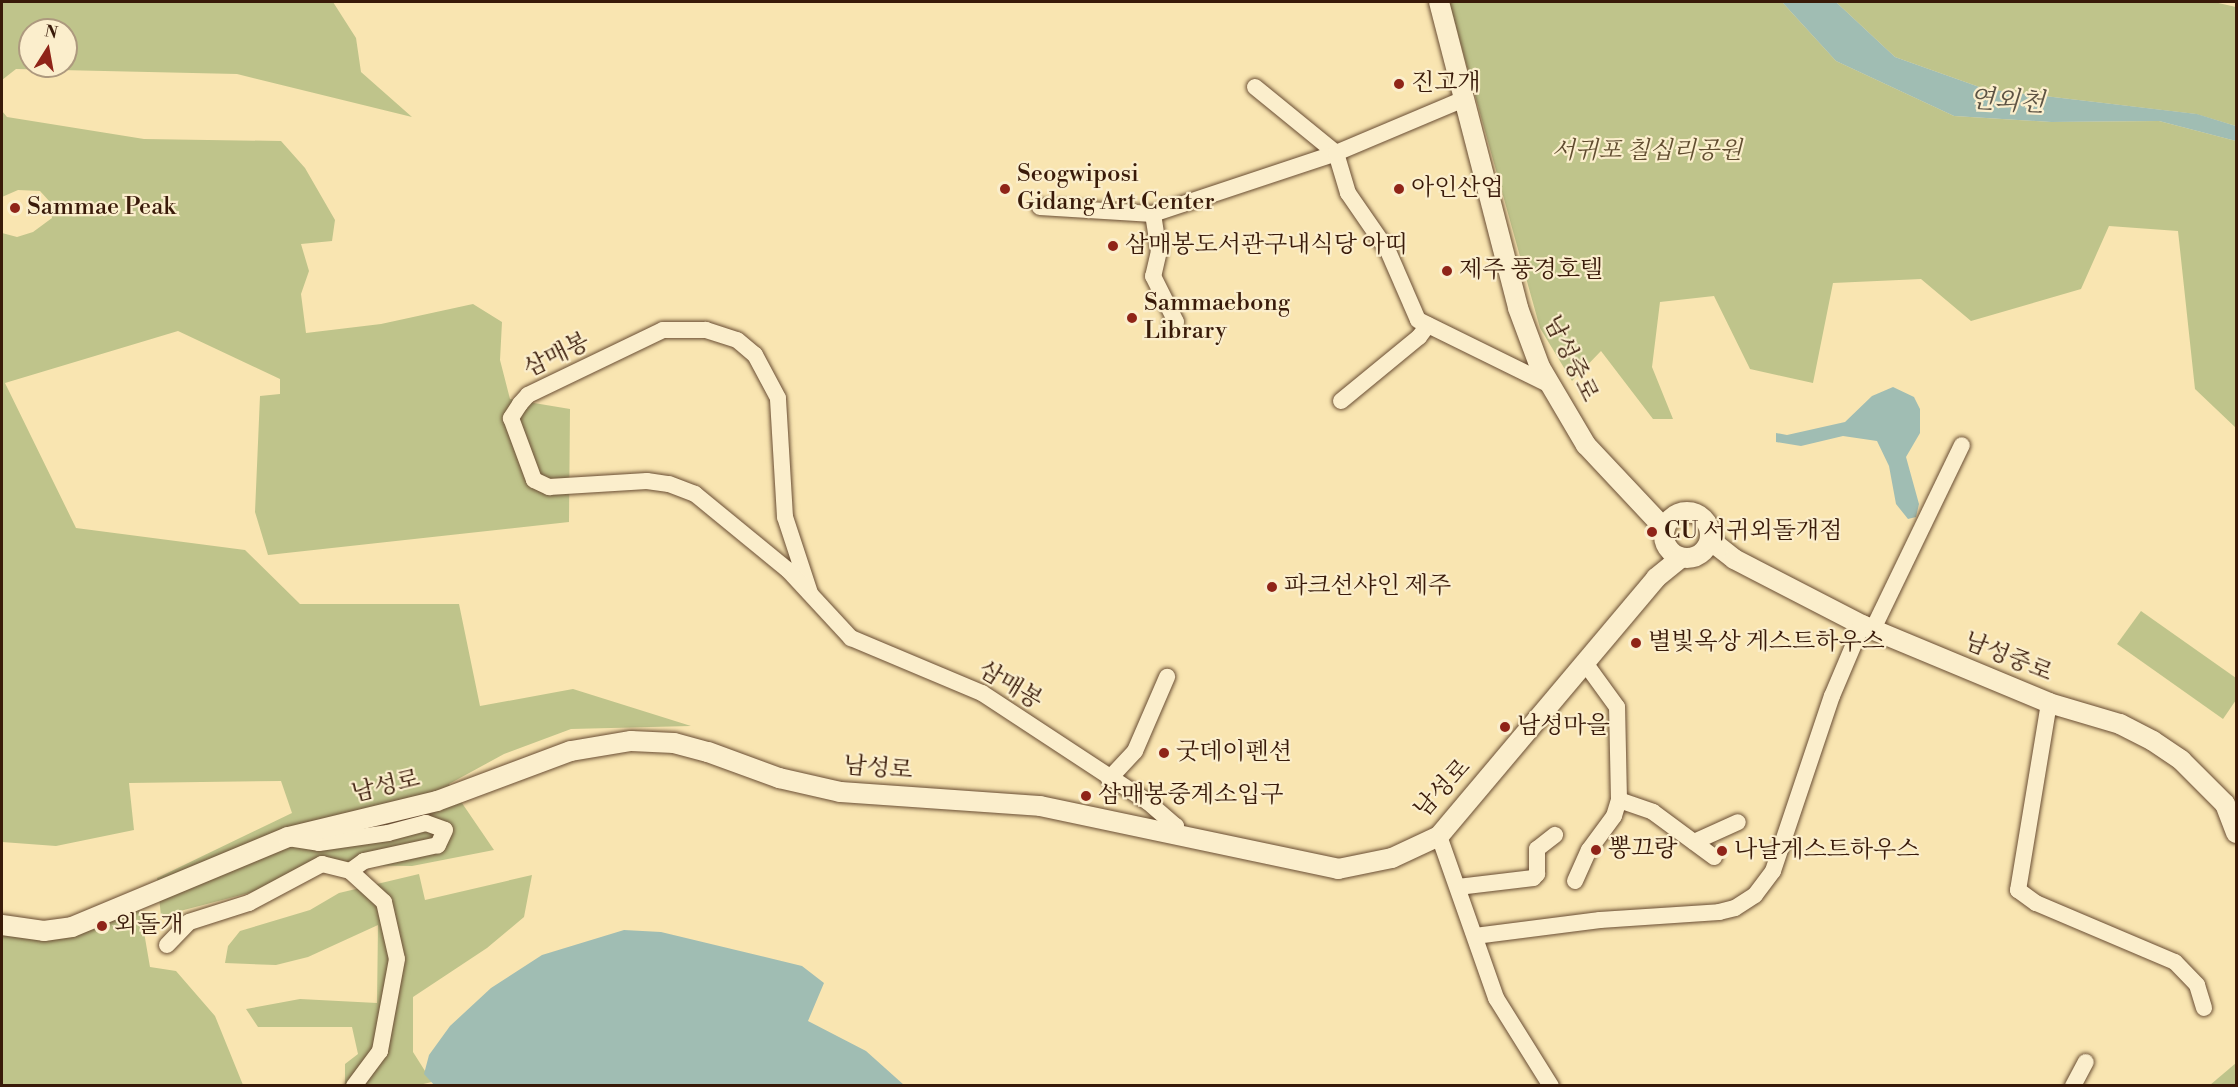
<!DOCTYPE html>
<html>
<head>
<meta charset="utf-8">
<style>
	body { margin:0 }
	#map { position:relative; width:2238px; height:1087px; overflow:hidden; background:#f9e5b1; font-family:"Libre Bodoni","Noto Serif KR",serif }
	div>[style] { position:absolute }
	.green>* { inset:0; background:#bfc48b }
	.water>* { inset:0; background:#a0bdb3 }
	.roads { filter:drop-shadow(0 0 2px #694d33) drop-shadow(0 0 2px #694d33) }
	.minor>* { height:16px; margin:-8px; padding:0 8px; transform-origin:8px; border-radius:8px; background:#fbeecc }
	.tertiary>* { height:20px; margin:-10px; padding:0 10px; transform-origin:10px; border-radius:10px; background:#fbeecc }
	.tertiary>.ring { margin:-10px; padding:0; box-sizing:content-box; background:none; border:20px solid #fbeecc; border-radius:50% }
	.dots>* { width:16px; height:16px; translate:-50% -50%; box-sizing:border-box; border:3px solid #fbeecc; border-radius:50% }
	span { translate:-50% -50%; white-space:nowrap; text-align:center; line-height:1.15; -webkit-text-stroke:4.5px #fbeecc; paint-order:stroke }
	.poi-label { font-size:24px; color:#391a09 }
	.left { translate:0 -50%; text-align:left }
	.park-label { font-size:24px; color:#614d30; font-style:italic }
	.street-label { font-size:24px; color:#391a09 }
	.water-label { font-size:26px; color:#5d5344; font-style:italic }
	.frame { position:absolute; inset:0; border:3px solid #391a09; pointer-events:none }
	.north { position:absolute; left:18px; top:18px; width:60px; height:60px; box-sizing:border-box; background:#fbeecc; border:2px solid #ad997e; border-radius:50%; rotate:11deg; font-size:16px; font-weight:700; line-height:24px; text-align:center; color:#391a09 }
	.north::after { content:''; display:block; margin:auto; width:21px; height:27px; background:#8f2418; clip-path:polygon(50% 0,100% 100%,50% 72%,0 100%) }
</style>
</head>
<body>
<div id="map">
	<div class="green">
		<div style="clip-path:polygon(evenodd,2px 2px,333px 2px,356px 38px,361px 72px,412px 117px,237px 74px,16px 69px,2px 80px,2px 2px,30px 30px,66px 30px,66px 66px,30px 66px,30px 30px)"></div>
		<div style="clip-path:polygon(1449px 2px,1782px 2px,1836px 61px,1954px 116px,2051px 122px,2159px 121px,2236px 141px,2236px 428px,2195px 389px,2178px 231px,2109px 226px,2081px 289px,1971px 321px,1921px 279px,1833px 283px,1813px 383px,1750px 369px,1714px 296px,1660px 302px,1652px 367px,1673px 419px,1653px 419px,1601px 351px,1572px 381px,1540px 328px)"></div>
		<div style="clip-path:polygon(1836px 2px,2214px 2px,2236px 7px,2236px 126px,2196px 114px,1985px 89px,1895px 57px)"></div>
		<div style="clip-path:polygon(2px 111px,7px 117px,144px 139px,281px 141px,305px 168px,335px 220px,332px 241px,301px 244px,309px 271px,301px 294px,306px 333px,381px 324px,473px 304px,502px 322px,500px 360px,510px 399px,570px 409px,569px 522px,268px 555px,255px 512px,260px 396px,280px 394px,280px 379px,178px 331px,5px 383px,76px 528px,245px 550px,300px 604px,459px 604px,480px 706px,573px 689px,691px 726px,571px 729px,504px 754px,449px 784px,494px 850px,412px 866px,329px 865px,249px 893px,161px 916px,157px 878px,292px 813px,281px 781px,129px 783px,134px 830px,56px 846px,2px 842px,2px 233px,17px 237px,33px 232px,52px 218px,50px 202px,40px 191px,18px 190px,2px 197px)"></div>
		<div style="clip-path:polygon(2141px 611px,2236px 678px,2236px 700px,2223px 719px,2117px 644px)"></div>
		<div style="clip-path:polygon(419px 874px,425px 900px,532px 875px,524px 917px,487px 948px,413px 997px,413px 1052px,432px 1082px,419px 1085px,345px 1085px,345px 1064px,358px 1054px,352px 1027px,258px 1027px,246px 1009px,300px 999px,377px 1003px,378px 925px,308px 957px,276px 965px,225px 963px,228px 946px,240px 931px,310px 910px,339px 893px)"></div>
		<div style="clip-path:polygon(140px 909px,150px 967px,176px 971px,215px 1016px,243px 1085px,2px 1085px,2px 925px,66px 937px)"></div>
		<div style="clip-path:polygon(2236px 1063px,2236px 1085px,2210px 1085px)"></div>
	</div>
	<div class="water">
		<div style="clip-path:polygon(1782px 2px,1836px 2px,1895px 57px,1985px 89px,2197px 114px,2236px 126px,2236px 141px,2159px 121px,2051px 122px,1954px 116px,1836px 61px)"></div>
		<div style="clip-path:polygon(1893px 387px,1914px 397px,1920px 409px,1920px 433px,1906px 457px,1919px 504px,1916px 517px,1908px 519px,1896px 504px,1889px 466px,1877px 441px,1843px 436px,1801px 446px,1776px 442px,1776px 433px,1787px 435px,1845px 422px,1872px 396px)"></div>
		<div style="clip-path:polygon(624px 930px,661px 932px,802px 966px,824px 983px,808px 1021px,866px 1051px,904px 1085px,435px 1086px,424px 1074px,429px 1055px,450px 1026px,491px 988px,542px 955px)"></div>
	</div>
	<div class="roads">
		<div class="minor">
			<div style="left:1255px;top:87px;width:104px;rotate:39.2deg"></div>
			<div style="left:1336px;top:153px;width:42px;rotate:73.3deg"></div>
			<div style="left:1348px;top:193px;width:70px;rotate:55.4deg"></div>
			<div style="left:1388px;top:251px;width:75px;rotate:66.5deg"></div>
			<div style="left:1418px;top:320px;width:145px;rotate:26.2deg"></div>
			<div style="left:1040px;top:207px;width:113px;rotate:3.5deg"></div>
			<div style="left:1153px;top:214px;width:193px;rotate:-18.4deg"></div>
			<div style="left:1336px;top:153px;width:139px;rotate:-22.9deg"></div>
			<div style="left:1153px;top:214px;width:37px;rotate:81deg"></div>
			<div style="left:1159px;top:251px;width:26px;rotate:103deg"></div>
			<div style="left:1153px;top:276px;width:51px;rotate:63.4deg"></div>
			<div style="left:1176px;top:322px;width:5px;rotate:158deg"></div>
			<div style="left:1341px;top:401px;width:101px;rotate:-39.4deg"></div>
			<div style="left:1419px;top:337px;width:15px;rotate:-53deg"></div>
			<div style="left:810px;top:593px;width:80px;rotate:-108.2deg"></div>
			<div style="left:785px;top:517px;width:119px;rotate:-93.4deg"></div>
			<div style="left:778px;top:398px;width:49px;rotate:-118.1deg"></div>
			<div style="left:755px;top:355px;width:23px;rotate:-140deg"></div>
			<div style="left:737px;top:340px;width:33px;rotate:-162deg"></div>
			<div style="left:706px;top:330px;width:43px;rotate:180deg"></div>
			<div style="left:663px;top:330px;width:150px;rotate:154.3deg"></div>
			<div style="left:528px;top:395px;width:12px;rotate:132deg"></div>
			<div style="left:520px;top:404px;width:17px;rotate:123deg"></div>
			<div style="left:511px;top:418px;width:66px;rotate:69.6deg"></div>
			<div style="left:534px;top:480px;width:17px;rotate:25deg"></div>
			<div style="left:549px;top:487px;width:98px;rotate:-3.5deg"></div>
			<div style="left:647px;top:481px;width:22px;rotate:8deg"></div>
			<div style="left:669px;top:484px;width:28px;rotate:21deg"></div>
			<div style="left:695px;top:494px;width:120px;rotate:39.3deg"></div>
			<div style="left:788px;top:570px;width:93px;rotate:47.2deg"></div>
			<div style="left:851px;top:638px;width:142px;rotate:22.8deg"></div>
			<div style="left:982px;top:693px;width:199px;rotate:33.3deg"></div>
			<div style="left:1148px;top:802px;width:37px;rotate:41deg"></div>
			<div style="left:1176px;top:826px;width:7px;rotate:106deg"></div>
			<div style="left:1873px;top:629px;width:204px;rotate:-64.2deg"></div>
			<div style="left:2049px;top:703px;width:190px;rotate:99.4deg"></div>
			<div style="left:2018px;top:890px;width:22px;rotate:36deg"></div>
			<div style="left:2036px;top:903px;width:151px;rotate:23deg"></div>
			<div style="left:2175px;top:962px;width:32px;rotate:46deg"></div>
			<div style="left:2197px;top:985px;width:24px;rotate:73deg"></div>
			<div style="left:1109px;top:779px;width:38px;rotate:-47deg"></div>
			<div style="left:1135px;top:751px;width:81px;rotate:-66.6deg"></div>
			<div style="left:1619px;top:800px;width:36px;rotate:19deg"></div>
			<div style="left:1653px;top:812px;width:76px;rotate:36.4deg"></div>
			<div style="left:1439px;top:836px;width:172px;rotate:70.6deg"></div>
			<div style="left:1496px;top:998px;width:104px;rotate:58deg"></div>
			<div style="left:288px;top:838px;width:31px;rotate:9deg"></div>
			<div style="left:319px;top:843px;width:70px;rotate:-8.2deg"></div>
			<div style="left:388px;top:833px;width:39px;rotate:-15deg"></div>
			<div style="left:426px;top:823px;width:20px;rotate:20deg"></div>
			<div style="left:445px;top:830px;width:17px;rotate:115deg"></div>
			<div style="left:438px;top:845px;width:76px;rotate:167.8deg"></div>
			<div style="left:364px;top:861px;width:17px;rotate:144deg"></div>
			<div style="left:1694px;top:842px;width:48px;rotate:-24.4deg"></div>
			<div style="left:1575px;top:881px;width:34px;rotate:-66deg"></div>
			<div style="left:1589px;top:850px;width:42px;rotate:-53.7deg"></div>
			<div style="left:1614px;top:816px;width:17px;rotate:-73deg"></div>
			<div style="left:1619px;top:800px;width:93px;rotate:-91.2deg"></div>
			<div style="left:1617px;top:707px;width:54px;rotate:-126deg"></div>
			<div style="left:1458px;top:887px;width:76px;rotate:-6.8deg"></div>
			<div style="left:1533px;top:878px;width:6px;rotate:-45deg"></div>
			<div style="left:1537px;top:874px;width:25px;rotate:-90deg"></div>
			<div style="left:1537px;top:849px;width:23px;rotate:-38deg"></div>
			<div style="left:1475px;top:936px;width:126px;rotate:-7.3deg"></div>
			<div style="left:1600px;top:920px;width:119px;rotate:-3.8deg"></div>
			<div style="left:1719px;top:912px;width:16px;rotate:-14deg"></div>
			<div style="left:1735px;top:908px;width:24px;rotate:-33deg"></div>
			<div style="left:1755px;top:895px;width:30px;rotate:-53deg"></div>
			<div style="left:1773px;top:871px;width:185px;rotate:-71.4deg"></div>
			<div style="left:1832px;top:696px;width:77px;rotate:-67.1deg"></div>
			<div style="left:167px;top:945px;width:32px;rotate:-46deg"></div>
			<div style="left:189px;top:922px;width:63px;rotate:-17.6deg"></div>
			<div style="left:249px;top:903px;width:83px;rotate:-28.1deg"></div>
			<div style="left:322px;top:864px;width:29px;rotate:14deg"></div>
			<div style="left:350px;top:871px;width:46px;rotate:42.4deg"></div>
			<div style="left:384px;top:902px;width:58px;rotate:77.2deg"></div>
			<div style="left:397px;top:959px;width:94px;rotate:100.5deg"></div>
			<div style="left:380px;top:1051px;width:44px;rotate:126.6deg"></div>
			<div style="left:2073px;top:1086px;width:27px;rotate:-62deg"></div>
		</div>
		<div class="tertiary">
			<div style="left:1439px;top:2px;width:316px;rotate:75.5deg"></div>
			<div style="left:1518px;top:308px;width:63px;rotate:69.6deg"></div>
			<div style="left:1540px;top:367px;width:91px;rotate:59.5deg"></div>
			<div style="left:1586px;top:445px;width:115px;rotate:46.8deg"></div>
			<div class="ring" style="left:1664px;top:512px;width:26px;height:26px"></div>
			<div style="left:1710px;top:540px;width:31px;rotate:38deg"></div>
			<div style="left:1734px;top:559px;width:144px;rotate:27.3deg"></div>
			<div style="left:1862px;top:625px;width:203px;rotate:22.6deg"></div>
			<div style="left:2049px;top:703px;width:74px;rotate:16.5deg"></div>
			<div style="left:2120px;top:724px;width:37px;rotate:27deg"></div>
			<div style="left:2153px;top:741px;width:34px;rotate:34deg"></div>
			<div style="left:2181px;top:760px;width:62px;rotate:45deg"></div>
			<div style="left:2225px;top:804px;width:31px;rotate:69deg"></div>
			<div style="left:2px;top:925px;width:42px;rotate:8.1deg"></div>
			<div style="left:44px;top:931px;width:28px;rotate:-8deg"></div>
			<div style="left:72px;top:927px;width:234px;rotate:-22.6deg"></div>
			<div style="left:288px;top:837px;width:153px;rotate:-13.6deg"></div>
			<div style="left:437px;top:801px;width:143px;rotate:-20.5deg"></div>
			<div style="left:571px;top:751px;width:61px;rotate:-9.5deg"></div>
			<div style="left:631px;top:741px;width:43px;rotate:2.7deg"></div>
			<div style="left:674px;top:743px;width:35px;rotate:15deg"></div>
			<div style="left:708px;top:752px;width:76px;rotate:20.1deg"></div>
			<div style="left:779px;top:778px;width:63px;rotate:12.9deg"></div>
			<div style="left:840px;top:792px;width:200px;rotate:4deg"></div>
			<div style="left:1040px;top:806px;width:305px;rotate:11.9deg"></div>
			<div style="left:1338px;top:869px;width:55px;rotate:-11.5deg"></div>
			<div style="left:1392px;top:858px;width:52px;rotate:-25.1deg"></div>
			<div style="left:1439px;top:836px;width:337px;rotate:-49.9deg"></div>
			<div style="left:1656px;top:578px;width:32px;rotate:-39deg"></div>
		</div>
	</div>
	<div class="dots">
		<div style="left:1399px;top:84px;background:#8f2418"></div>
		<div style="left:1005px;top:189px;background:#8f2418"></div>
		<div style="left:1399px;top:189px;background:#8f2418"></div>
		<div style="left:15px;top:208px;background:#8f2418"></div>
		<div style="left:1113px;top:246px;background:#8f2418"></div>
		<div style="left:1447px;top:271px;background:#8f2418"></div>
		<div style="left:1132px;top:318px;background:#8f2418"></div>
		<div style="left:1652px;top:532px;background:#8f2418"></div>
		<div style="left:1272px;top:587px;background:#8f2418"></div>
		<div style="left:1636px;top:643px;background:#8f2418"></div>
		<div style="left:1505px;top:727px;background:#8f2418"></div>
		<div style="left:1164px;top:753px;background:#8f2418"></div>
		<div style="left:1086px;top:796px;background:#8f2418"></div>
		<div style="left:1596px;top:850px;background:#8f2418"></div>
		<div style="left:1722px;top:851px;background:#8f2418"></div>
		<div style="left:102px;top:926px;background:#8f2418"></div>
	</div>
	<div class="poi-label">
		<span class="left" style="left:1411px;top:84px">진고개</span>
		<span class="left" style="left:1017px;top:189px">Seogwiposi<br>Gidang Art Center</span>
		<span class="left" style="left:1411px;top:189px">아인산업</span>
		<span class="left" style="left:27px;top:208px">Sammae Peak</span>
		<span class="left" style="left:1125px;top:246px">삼매봉도서관구내식당 아띠</span>
		<span class="left" style="left:1459px;top:271px">제주 풍경호텔</span>
		<span class="left" style="left:1144px;top:318px">Sammaebong<br>Library</span>
		<span class="left" style="left:1664px;top:532px">CU 서귀외돌개점</span>
		<span class="left" style="left:1284px;top:587px">파크선샤인 제주</span>
		<span class="left" style="left:1648px;top:643px">별빛옥상 게스트하우스</span>
		<span class="left" style="left:1517px;top:727px">남성마을</span>
		<span class="left" style="left:1176px;top:753px">굿데이펜션</span>
		<span class="left" style="left:1098px;top:796px">삼매봉중계소입구</span>
		<span class="left" style="left:1608px;top:850px">뽕끄랑</span>
		<span class="left" style="left:1734px;top:851px">나날게스트하우스</span>
		<span class="left" style="left:114px;top:926px">외돌개</span>
	</div>
	<div class="park-label">
		<span style="left:1647px;top:152px">서귀포 칠십리공원</span>
	</div>
	<div class="street-label">
		<span style="left:557px;top:356px;rotate:-26deg">삼매봉</span>
		<span style="left:1570px;top:359px;rotate:64deg">남성중로</span>
		<span style="left:2008px;top:658px;rotate:22deg">남성중로</span>
		<span style="left:1010px;top:686px;rotate:31deg">삼매봉</span>
		<span style="left:878px;top:769px;rotate:5deg">남성로</span>
		<span style="left:386px;top:787px;rotate:-13deg">남성로</span>
		<span style="left:1443px;top:789px;rotate:-47deg">남성로</span>
	</div>
	<div class="water-label">
		<span style="left:2007px;top:102px;rotate:3deg">연외천</span>
	</div>
	<div class="frame"></div>
	<div class="north">N</div>
</div>
</body>
</html>
